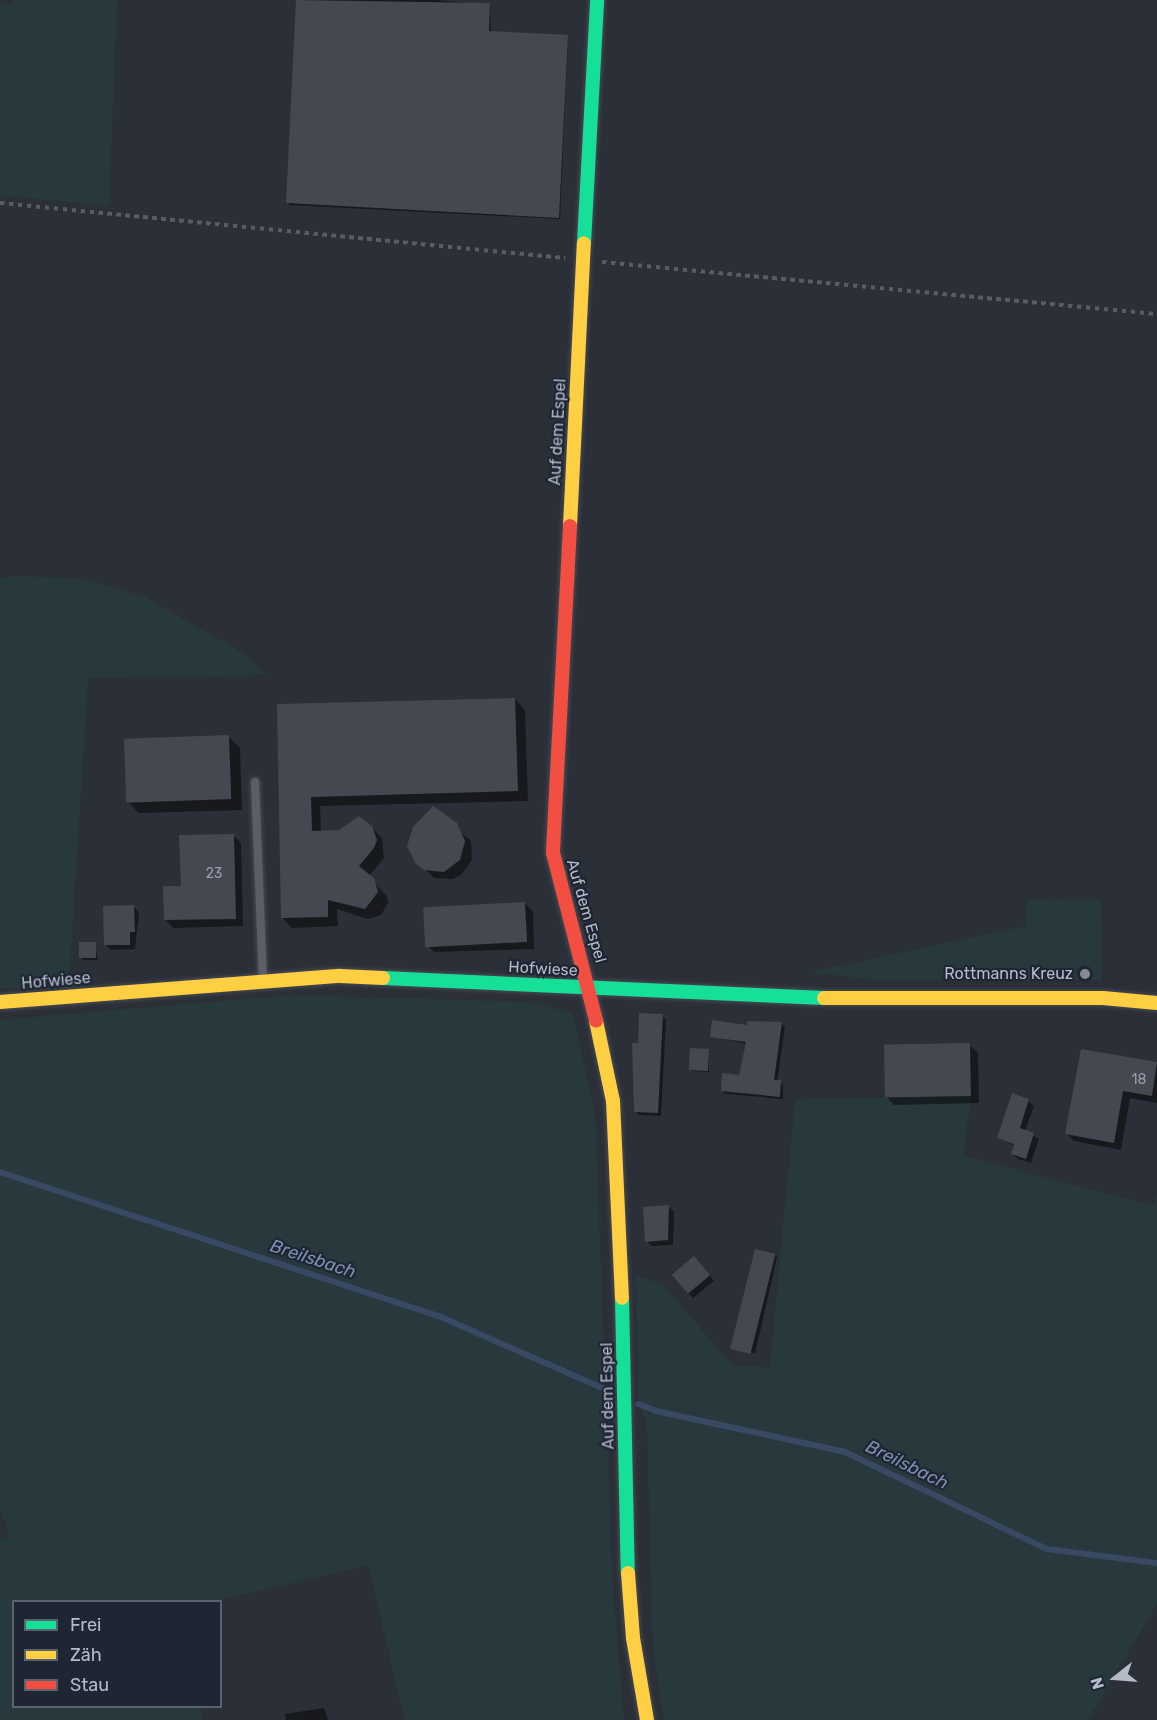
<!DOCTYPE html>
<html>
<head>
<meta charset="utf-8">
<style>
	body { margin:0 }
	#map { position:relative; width:1157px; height:1720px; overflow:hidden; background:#2b2f38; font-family:Rubik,sans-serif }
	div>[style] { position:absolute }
	.green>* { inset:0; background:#28393e }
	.shadow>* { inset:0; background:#0007; transform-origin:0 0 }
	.stream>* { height:6px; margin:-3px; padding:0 3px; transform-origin:3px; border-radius:3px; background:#394863 }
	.building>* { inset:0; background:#454850; transform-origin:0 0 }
	.path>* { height:4px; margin-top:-2px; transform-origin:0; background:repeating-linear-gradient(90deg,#585d63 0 4.5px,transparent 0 9px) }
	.roads { filter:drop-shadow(0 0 2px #474a51) drop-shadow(0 0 2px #474a51) }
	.lane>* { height:8px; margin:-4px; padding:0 4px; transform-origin:4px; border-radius:4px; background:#5b5e66 }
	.fast>* { height:14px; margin:-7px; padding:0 7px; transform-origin:7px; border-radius:7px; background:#16e098 }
	.slow>* { height:14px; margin:-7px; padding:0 7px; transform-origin:7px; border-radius:7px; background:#ffcf43 }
	.jam>* { height:14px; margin:-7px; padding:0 7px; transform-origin:7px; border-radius:7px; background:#f24e42 }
	.dots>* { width:16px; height:16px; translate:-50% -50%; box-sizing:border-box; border:3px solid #1e2533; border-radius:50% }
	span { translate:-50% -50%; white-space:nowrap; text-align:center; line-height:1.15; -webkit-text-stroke:4.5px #1e2533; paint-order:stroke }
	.number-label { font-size:14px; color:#999eab }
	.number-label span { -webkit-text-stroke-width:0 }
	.street-label { font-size:16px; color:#b5bbc9 }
	.poi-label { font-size:16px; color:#b5bbc9 }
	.right { translate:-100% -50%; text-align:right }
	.water-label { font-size:18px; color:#7c8fb1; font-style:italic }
	.legend { position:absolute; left:12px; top:1600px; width:210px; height:108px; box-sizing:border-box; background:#1e2533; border:2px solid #5a616f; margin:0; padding:8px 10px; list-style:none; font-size:18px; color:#b5bbc9 }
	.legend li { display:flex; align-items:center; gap:12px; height:30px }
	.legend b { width:30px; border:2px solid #5a616f }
	.north { position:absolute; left:1085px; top:1648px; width:60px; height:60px; -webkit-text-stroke:4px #1e2533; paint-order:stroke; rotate:253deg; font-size:16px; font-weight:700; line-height:24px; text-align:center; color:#b5bbc9 }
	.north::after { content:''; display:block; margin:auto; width:21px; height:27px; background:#b5bbc9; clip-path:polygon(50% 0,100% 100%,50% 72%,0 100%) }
</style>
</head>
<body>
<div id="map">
	<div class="green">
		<div style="clip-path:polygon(12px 0,117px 0,109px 206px,0 195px,0 4px,11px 5px)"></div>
		<div style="clip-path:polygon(19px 576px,86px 579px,145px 597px,246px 655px,266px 675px,88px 678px,69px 984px,0 989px,0 578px)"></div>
		<div style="clip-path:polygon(1101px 899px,1102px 980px,877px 980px,810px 972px,1026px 926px,1027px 900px)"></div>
		<div style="clip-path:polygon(292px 995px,530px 1002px,572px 1013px,595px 1112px,613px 1591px,624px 1720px,405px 1720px,368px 1565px,217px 1601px,14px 1602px,14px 1706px,200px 1707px,203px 1720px,0 1720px,0 1540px,9px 1537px,0 1506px,0 1020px)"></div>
		<div style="clip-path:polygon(971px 1096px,963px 1156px,1155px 1206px,1157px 1194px,1157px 1604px,1088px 1720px,666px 1720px,662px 1712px,653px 1646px,647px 1425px,638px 1398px,636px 1275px,663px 1285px,732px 1365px,770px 1368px,795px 1099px)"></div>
	</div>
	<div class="shadow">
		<div style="clip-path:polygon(298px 0,437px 0,490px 5px,491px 33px,568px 37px,560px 219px,289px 205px)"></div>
		<div style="clip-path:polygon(515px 699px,525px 710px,528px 801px,320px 806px,321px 832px,371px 827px,382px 838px,384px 858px,368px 877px,387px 896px,388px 903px,381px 915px,368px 919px,337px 909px,338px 926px,292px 928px,282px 917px,279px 706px)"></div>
		<div style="clip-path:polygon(229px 737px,240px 748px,242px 810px,139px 813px,128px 802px)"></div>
		<div style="clip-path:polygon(433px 808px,471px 841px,472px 860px,461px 875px,453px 879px,434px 878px,411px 855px,410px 836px)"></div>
		<div style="clip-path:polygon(233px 835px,241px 843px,243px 926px,173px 928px,166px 920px,182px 887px)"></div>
		<div style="clip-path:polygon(525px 903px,533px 912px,534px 949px,434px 952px,426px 944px)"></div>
		<div style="clip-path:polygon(133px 907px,139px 912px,135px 949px,111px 950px,106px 945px)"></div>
		<div style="clip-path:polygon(95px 943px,98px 960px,83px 960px,81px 958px)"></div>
		<div style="clip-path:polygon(662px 1016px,666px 1020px,661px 1116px,639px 1115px,635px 1111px,639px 1044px)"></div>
		<div style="clip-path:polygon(782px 1024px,785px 1027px,777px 1082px,783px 1085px,783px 1099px,726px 1094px,722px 1091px,741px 1076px,747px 1044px,711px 1036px,748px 1026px)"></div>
		<div style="clip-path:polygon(969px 1044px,978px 1053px,979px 1103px,894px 1105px,886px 1096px)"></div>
		<div style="clip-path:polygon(708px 1050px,709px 1072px,693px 1071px,690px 1069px)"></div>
		<div style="clip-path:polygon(1082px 1050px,1157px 1064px,1157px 1103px,1130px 1098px,1121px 1150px,1074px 1141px,1067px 1134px)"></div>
		<div style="clip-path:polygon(1028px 1101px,1034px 1106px,1025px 1131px,1039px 1139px,1031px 1163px,1018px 1159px,1013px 1154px,1015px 1146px,999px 1137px)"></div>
		<div style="clip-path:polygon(669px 1207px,674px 1212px,673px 1245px,652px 1246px,647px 1241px)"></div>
		<div style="left:756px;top:1251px;width:22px;height:100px;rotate:13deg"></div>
		<div style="clip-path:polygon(699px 1263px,714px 1281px,693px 1298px,688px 1293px)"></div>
		<div style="clip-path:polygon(324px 1708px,328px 1720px,286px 1720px,285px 1714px)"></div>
	</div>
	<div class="stream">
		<div style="left:0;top:1172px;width:464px;rotate:18.2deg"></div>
		<div style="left:441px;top:1317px;width:186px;rotate:23.8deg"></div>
		<div style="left:638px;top:1404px;width:19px;rotate:21deg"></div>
		<div style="left:656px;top:1411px;width:193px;rotate:12.2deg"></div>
		<div style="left:845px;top:1452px;width:224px;rotate:25.7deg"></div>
		<div style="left:1047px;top:1549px;width:111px;rotate:7.3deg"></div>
	</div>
	<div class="building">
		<div style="clip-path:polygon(296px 0,490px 3px,489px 31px,568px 35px,559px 218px,286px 203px)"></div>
		<div style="clip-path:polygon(515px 698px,518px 791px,311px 797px,312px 831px,339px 830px,359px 816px,372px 826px,377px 840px,374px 848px,359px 866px,374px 878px,378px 892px,365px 909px,328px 900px,328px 917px,281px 918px,277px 704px)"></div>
		<div style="left:229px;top:735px;width:64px;height:105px;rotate:88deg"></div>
		<div style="clip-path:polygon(433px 806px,457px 823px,465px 841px,460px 860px,444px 872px,424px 870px,416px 864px,407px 846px,413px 827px)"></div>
		<div style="clip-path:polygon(234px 834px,236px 919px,164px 920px,163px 886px,181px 886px,179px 835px)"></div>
		<div style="left:525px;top:902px;width:40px;height:102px;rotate:87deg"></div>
		<div style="clip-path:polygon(134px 905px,135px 932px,130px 932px,130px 945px,104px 945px,103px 906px)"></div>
		<div style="left:79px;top:942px;width:17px;height:16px"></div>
		<div style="clip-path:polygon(639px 1013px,663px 1014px,658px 1113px,634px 1112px,632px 1043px,638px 1043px)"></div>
		<div style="clip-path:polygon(712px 1020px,747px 1025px,747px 1021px,782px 1022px,774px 1080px,781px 1080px,780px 1097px,721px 1091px,722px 1073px,739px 1075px,746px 1042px,710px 1037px)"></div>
		<div style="left:970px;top:1043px;width:53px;height:86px;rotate:89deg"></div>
		<div style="left:690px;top:1048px;width:19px;height:22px;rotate:3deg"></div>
		<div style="clip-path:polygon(1081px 1049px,1157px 1062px,1152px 1096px,1123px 1091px,1114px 1143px,1065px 1134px)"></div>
		<div style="clip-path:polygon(1012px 1093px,1029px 1099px,1020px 1128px,1034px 1133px,1026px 1159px,1011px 1154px,1014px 1144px,997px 1138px)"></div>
		<div style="clip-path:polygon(669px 1205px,668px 1240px,645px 1242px,643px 1207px)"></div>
		<div style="left:755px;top:1249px;width:21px;height:103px;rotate:14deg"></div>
		<div style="left:694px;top:1256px;width:25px;height:29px;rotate:50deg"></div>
	</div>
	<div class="path">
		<div style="left:0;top:203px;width:568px;rotate:5.56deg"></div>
		<div style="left:602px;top:262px;width:557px;rotate:5.35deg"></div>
	</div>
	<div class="roads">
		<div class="lane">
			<div style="left:255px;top:782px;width:198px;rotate:87.7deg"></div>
		</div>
		<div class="fast">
			<div style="left:584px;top:243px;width:243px;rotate:-86.9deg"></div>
			<div style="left:383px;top:978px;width:441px;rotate:2.6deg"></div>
			<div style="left:622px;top:1298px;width:275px;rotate:88.8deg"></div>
		</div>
		<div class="slow">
			<div style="left:570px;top:526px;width:283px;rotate:-87.2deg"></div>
			<div style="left:824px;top:998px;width:279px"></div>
			<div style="left:1103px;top:998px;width:54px;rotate:5.3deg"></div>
			<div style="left:0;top:1002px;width:341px;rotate:-4.4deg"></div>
			<div style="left:340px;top:976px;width:43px;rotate:2.7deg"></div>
			<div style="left:596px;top:1021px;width:82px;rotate:78deg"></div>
			<div style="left:613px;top:1101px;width:197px;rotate:87.4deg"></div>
			<div style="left:628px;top:1573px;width:65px;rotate:85.6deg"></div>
			<div style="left:633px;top:1638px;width:83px;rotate:80.3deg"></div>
		</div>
		<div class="jam">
			<div style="left:570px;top:526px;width:327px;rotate:93deg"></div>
			<div style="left:553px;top:853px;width:173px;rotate:75.6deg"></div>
		</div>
	</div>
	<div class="dots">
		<div style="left:1085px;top:974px;background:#858a96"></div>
	</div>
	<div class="number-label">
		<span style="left:214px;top:874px">23</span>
		<span style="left:1139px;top:1080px">18</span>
	</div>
	<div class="street-label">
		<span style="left:558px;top:432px;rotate:-87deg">Auf dem Espel</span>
		<span style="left:586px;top:911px;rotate:74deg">Auf dem Espel</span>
		<span style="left:543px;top:969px;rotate:3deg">Hofwiese</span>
		<span style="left:56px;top:981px;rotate:-5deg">Hofwiese</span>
		<span style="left:608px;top:1396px;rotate:-91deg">Auf dem Espel</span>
	</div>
	<div class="poi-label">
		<span class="right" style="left:1073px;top:974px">Rottmanns Kreuz</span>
	</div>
	<div class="water-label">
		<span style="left:313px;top:1259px;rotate:18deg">Breilsbach</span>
		<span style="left:907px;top:1465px;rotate:26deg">Breilsbach</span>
	</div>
	<ul class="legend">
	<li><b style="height:8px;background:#16e098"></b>Frei</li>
	<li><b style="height:8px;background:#ffcf43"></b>Zäh</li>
	<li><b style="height:8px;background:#f24e42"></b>Stau</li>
	</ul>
	<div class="north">N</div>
</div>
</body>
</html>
